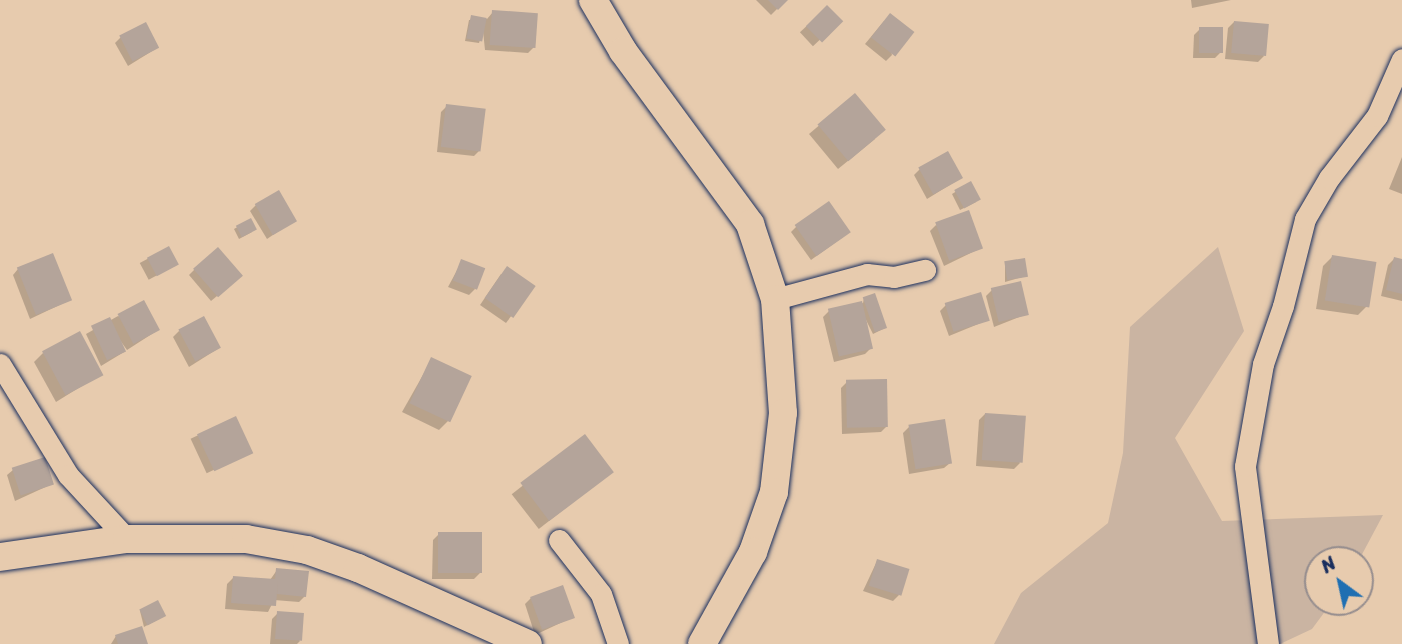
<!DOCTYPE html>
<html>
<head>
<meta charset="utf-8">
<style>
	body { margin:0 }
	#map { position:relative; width:1402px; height:644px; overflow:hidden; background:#e7cbae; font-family:Sriracha,sans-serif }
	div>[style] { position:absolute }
	.green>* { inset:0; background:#cab4a2 }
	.shadow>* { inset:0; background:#0003; transform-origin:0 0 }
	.building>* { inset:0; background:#b4a49a; transform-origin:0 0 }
	.roads { filter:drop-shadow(0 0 2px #1b2f5e) drop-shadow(0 0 2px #1b2f5e) }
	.street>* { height:21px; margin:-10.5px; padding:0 10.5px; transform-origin:10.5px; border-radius:10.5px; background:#e7cbae }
	.secondary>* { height:28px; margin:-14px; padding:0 14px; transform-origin:14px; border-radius:14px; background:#e7cbae }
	span { translate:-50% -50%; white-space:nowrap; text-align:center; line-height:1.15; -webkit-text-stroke:7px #e7cbae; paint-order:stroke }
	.north { position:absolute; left:1304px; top:546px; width:70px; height:70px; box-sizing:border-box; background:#e7cbae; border:2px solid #958d8e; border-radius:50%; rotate:327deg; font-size:19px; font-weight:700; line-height:28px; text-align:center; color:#1b2f5e }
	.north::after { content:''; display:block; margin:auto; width:24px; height:32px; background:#1f6fb2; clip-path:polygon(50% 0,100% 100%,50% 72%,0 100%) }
</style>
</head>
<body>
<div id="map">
	<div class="green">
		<div style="clip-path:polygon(1218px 247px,1244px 331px,1175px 438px,1222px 521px,1383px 515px,1359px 560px,1318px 560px,1318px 602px,1332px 602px,1312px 629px,1280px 644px,994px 644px,1021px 593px,1108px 523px,1123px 453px,1130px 327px)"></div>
	</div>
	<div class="shadow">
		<div style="clip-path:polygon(756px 0,786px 0,771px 15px)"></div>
		<div style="clip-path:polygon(1191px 0,1231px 0,1192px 8px)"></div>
		<div style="left:827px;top:7px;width:19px;height:37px;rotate:47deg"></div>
		<div style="clip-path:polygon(493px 12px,534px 47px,528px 53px,485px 50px,483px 31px,479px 43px,465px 41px,469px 20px,487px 19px)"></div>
		<div style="clip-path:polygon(884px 21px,892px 55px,886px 61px,865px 44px)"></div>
		<div style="clip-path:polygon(1234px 22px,1264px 56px,1258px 62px,1225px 59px,1228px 28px)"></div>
		<div style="clip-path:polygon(1200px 29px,1221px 52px,1215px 58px,1193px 58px,1194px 35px)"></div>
		<div style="clip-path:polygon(121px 37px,157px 48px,128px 66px,115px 43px)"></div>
		<div style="clip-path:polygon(855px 95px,875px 139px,838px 169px,809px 134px)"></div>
		<div style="clip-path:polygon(447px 106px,480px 150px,474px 156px,437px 152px,441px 112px)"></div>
		<div style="clip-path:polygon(1402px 157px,1402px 194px,1389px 189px)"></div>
		<div style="clip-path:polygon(920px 169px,961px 178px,927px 199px,914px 175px)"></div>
		<div style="clip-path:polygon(970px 183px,976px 202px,960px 210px,952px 194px)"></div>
		<div style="clip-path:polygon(256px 205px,295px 220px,267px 239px,250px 211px)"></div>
		<div style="clip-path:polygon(250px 220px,252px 232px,239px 239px,234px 229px)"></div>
		<div style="clip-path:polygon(936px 225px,981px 248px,944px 266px,930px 231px)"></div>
		<div style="clip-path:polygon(797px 226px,843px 237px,811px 260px,791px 232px)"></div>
		<div style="left:168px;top:248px;width:19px;height:32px;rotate:62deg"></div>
		<div style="clip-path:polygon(1332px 257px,1367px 306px,1358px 315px,1316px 309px,1323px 266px)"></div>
		<div style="clip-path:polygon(1394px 259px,1402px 261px,1402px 301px,1381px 296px,1388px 265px)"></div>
		<div style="clip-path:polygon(462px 261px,475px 289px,469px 295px,448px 287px)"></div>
		<div style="clip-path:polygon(1005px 263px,1026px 276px,1005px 282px)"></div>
		<div style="clip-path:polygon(18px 269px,70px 300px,30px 319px,13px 275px)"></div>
		<div style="clip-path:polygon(195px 269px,234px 282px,211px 301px,189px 275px)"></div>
		<div style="clip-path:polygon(501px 274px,533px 287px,506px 323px,480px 305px)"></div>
		<div style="clip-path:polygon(992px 290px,1027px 314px,994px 327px,986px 296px)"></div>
		<div style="clip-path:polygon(864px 298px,885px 328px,873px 334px,863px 314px,871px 348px,865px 354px,834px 362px,823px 317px,829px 311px,863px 303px)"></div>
		<div style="clip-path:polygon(946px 305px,988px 320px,949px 336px,940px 311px)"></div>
		<div style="clip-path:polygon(118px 316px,158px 330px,127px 350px,117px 336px,124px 352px,101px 366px,86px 334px)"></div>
		<div style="clip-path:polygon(179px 331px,219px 348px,189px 367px,173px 337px)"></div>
		<div style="clip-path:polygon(43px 353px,101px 374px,56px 402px,34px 362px)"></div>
		<div style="clip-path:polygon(432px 359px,448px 421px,439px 430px,402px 412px)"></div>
		<div style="clip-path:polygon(847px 382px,887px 426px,881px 432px,842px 434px,841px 388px)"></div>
		<div style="clip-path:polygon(985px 414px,1020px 463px,1014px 469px,976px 466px,979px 420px)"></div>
		<div style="left:235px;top:418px;width:38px;height:49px;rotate:65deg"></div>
		<div style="clip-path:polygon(909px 427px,950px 463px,944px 468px,909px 474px,903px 433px)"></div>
		<div style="left:585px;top:437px;width:44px;height:93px;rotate:52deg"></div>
		<div style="clip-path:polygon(13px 470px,52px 484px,15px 501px,7px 475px)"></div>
		<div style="clip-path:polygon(439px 534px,480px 573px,474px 579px,432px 579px,433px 540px)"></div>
		<div style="clip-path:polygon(877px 561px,899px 595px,893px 601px,863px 591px)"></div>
		<div style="clip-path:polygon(277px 570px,305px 596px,299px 602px,274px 600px,268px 612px,225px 609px,227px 584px,233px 578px,270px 580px)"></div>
		<div style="clip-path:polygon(531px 598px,573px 617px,535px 635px,525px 604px)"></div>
		<div style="clip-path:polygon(140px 611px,164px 616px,144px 627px)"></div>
		<div style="clip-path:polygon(278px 613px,300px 641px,297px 644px,270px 644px,272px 619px)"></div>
		<div style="clip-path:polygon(116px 636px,146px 644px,111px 644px)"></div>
	</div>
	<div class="building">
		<div style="clip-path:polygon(768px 0,788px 0,778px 10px)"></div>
		<div style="left:827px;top:5px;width:23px;height:30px;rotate:45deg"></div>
		<div style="left:492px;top:10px;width:46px;height:35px;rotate:4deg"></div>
		<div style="left:890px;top:13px;width:31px;height:31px;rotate:38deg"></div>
		<div style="left:471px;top:15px;width:16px;height:24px;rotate:11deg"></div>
		<div style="left:1234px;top:21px;width:35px;height:32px;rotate:5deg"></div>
		<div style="left:146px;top:22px;width:29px;height:30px;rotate:63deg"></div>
		<div style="left:1199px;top:27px;width:24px;height:26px"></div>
		<div style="left:855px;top:93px;width:48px;height:49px;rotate:50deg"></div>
		<div style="left:446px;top:104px;width:40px;height:43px;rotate:7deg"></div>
		<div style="left:948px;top:151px;width:31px;height:34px;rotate:61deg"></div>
		<div style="left:971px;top:181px;width:21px;height:19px;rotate:62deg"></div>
		<div style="left:279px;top:190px;width:36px;height:28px;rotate:60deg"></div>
		<div style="left:829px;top:201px;width:38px;height:42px;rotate:55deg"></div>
		<div style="left:969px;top:210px;width:41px;height:36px;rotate:70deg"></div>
		<div style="left:251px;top:218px;width:13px;height:17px;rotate:63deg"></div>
		<div style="left:169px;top:246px;width:21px;height:25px;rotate:62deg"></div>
		<div style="left:218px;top:247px;width:38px;height:33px;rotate:49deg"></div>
		<div style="left:53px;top:253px;width:51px;height:39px;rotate:68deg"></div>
		<div style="left:1332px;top:255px;width:45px;height:46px;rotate:9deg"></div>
		<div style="clip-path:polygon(1394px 257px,1402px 259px,1402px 294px,1386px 290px)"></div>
		<div style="left:1025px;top:258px;width:19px;height:21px;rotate:81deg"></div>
		<div style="left:461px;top:259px;width:26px;height:23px;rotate:21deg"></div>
		<div style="left:507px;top:266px;width:35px;height:39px;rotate:35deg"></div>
		<div style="left:1021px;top:281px;width:35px;height:31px;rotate:77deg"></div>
		<div style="left:981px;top:292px;width:30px;height:38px;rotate:73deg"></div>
		<div style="left:875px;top:293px;width:37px;height:13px;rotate:71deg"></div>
		<div style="left:144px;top:300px;width:34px;height:30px;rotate:62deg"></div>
		<div style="left:862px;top:301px;width:49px;height:35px;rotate:77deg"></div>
		<div style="left:204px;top:316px;width:36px;height:29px;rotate:62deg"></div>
		<div style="left:110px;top:317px;width:38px;height:21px;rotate:65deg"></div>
		<div style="left:80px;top:331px;width:50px;height:43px;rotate:62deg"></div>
		<div style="left:431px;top:357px;width:45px;height:51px;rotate:25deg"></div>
		<div style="left:887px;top:379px;width:48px;height:41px;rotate:89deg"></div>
		<div style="left:985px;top:413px;width:41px;height:47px;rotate:4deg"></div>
		<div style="left:236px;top:416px;width:41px;height:43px;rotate:65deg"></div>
		<div style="left:945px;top:419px;width:45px;height:37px;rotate:81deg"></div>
		<div style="left:585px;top:434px;width:48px;height:81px;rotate:53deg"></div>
		<div style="left:45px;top:457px;width:29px;height:35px;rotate:72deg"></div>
		<div style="left:438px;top:532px;width:44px;height:41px"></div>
		<div style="left:877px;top:559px;width:34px;height:28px;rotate:17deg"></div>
		<div style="clip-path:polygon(276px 568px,309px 571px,306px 597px,277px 594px,278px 578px,276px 606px,231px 603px,233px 576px,275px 579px)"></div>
		<div style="left:563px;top:585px;width:35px;height:35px;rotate:70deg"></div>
		<div style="left:158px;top:600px;width:18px;height:21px;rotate:63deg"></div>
		<div style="left:277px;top:611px;width:27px;height:28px;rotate:4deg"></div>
		<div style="clip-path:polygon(142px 626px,148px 644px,118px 644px,115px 635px)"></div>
	</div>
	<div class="roads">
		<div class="street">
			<div style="left:775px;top:299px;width:95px;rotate:-15.2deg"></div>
			<div style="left:867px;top:274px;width:27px;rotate:6deg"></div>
			<div style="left:894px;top:277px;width:32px;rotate:-13deg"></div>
			<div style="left:0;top:364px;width:130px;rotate:58.5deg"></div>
			<div style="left:68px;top:475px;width:87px;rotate:47.3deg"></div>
			<div style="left:559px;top:540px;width:68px;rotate:52.1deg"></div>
			<div style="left:601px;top:594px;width:53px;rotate:71.2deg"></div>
			<div style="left:1268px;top:644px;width:179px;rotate:-97.4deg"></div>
			<div style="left:1245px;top:466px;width:104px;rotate:-80deg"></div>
			<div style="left:1263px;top:364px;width:61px;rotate:-71deg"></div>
			<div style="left:1283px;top:306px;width:90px;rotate:-75.8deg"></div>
			<div style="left:1305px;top:219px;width:48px;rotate:-59.7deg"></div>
			<div style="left:1329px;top:178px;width:78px;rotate:-52.3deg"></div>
			<div style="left:1377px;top:116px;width:62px;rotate:-66.3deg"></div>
		</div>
		<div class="secondary">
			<div style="left:593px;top:0;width:59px;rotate:59.5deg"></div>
			<div style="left:623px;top:51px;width:215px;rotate:53.7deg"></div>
			<div style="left:750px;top:224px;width:79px;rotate:71.6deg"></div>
			<div style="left:775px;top:299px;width:114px;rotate:86deg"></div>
			<div style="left:783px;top:413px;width:80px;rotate:96.5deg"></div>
			<div style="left:774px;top:492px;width:64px;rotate:109.3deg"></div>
			<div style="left:753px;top:552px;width:105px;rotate:119deg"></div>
			<div style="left:0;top:557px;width:128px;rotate:-8.1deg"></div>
			<div style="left:127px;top:539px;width:119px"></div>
			<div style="left:246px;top:539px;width:62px;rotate:10.2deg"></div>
			<div style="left:307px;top:550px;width:54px;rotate:19.4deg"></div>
			<div style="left:358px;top:568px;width:186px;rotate:24.1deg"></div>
		</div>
	</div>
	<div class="north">N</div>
</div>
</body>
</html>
